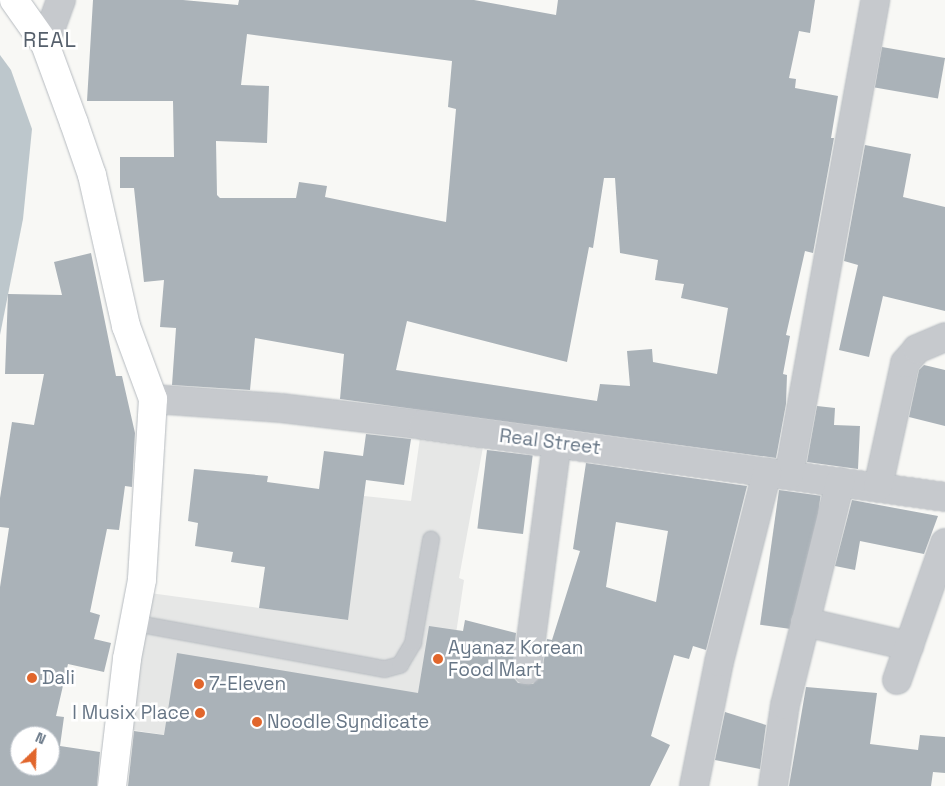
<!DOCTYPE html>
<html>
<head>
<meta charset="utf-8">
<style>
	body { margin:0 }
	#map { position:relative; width:945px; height:786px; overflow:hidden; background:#f8f8f5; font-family:"Space Grotesk",sans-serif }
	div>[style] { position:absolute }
	.built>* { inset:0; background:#e6e7e6 }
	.water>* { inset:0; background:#bdc7cc }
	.building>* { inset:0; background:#aab2b8; transform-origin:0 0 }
	.roads { filter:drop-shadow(0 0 1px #b6bbc0) drop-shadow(0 0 1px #b6bbc0) }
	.lane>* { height:16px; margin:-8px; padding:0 8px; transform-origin:8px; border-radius:8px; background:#c6c9cd }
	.street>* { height:28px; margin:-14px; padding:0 14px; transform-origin:14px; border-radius:14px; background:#c6c9cd }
	.secondary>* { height:28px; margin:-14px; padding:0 14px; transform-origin:14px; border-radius:14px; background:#fff }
	.dots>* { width:14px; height:14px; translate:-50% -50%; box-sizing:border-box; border:2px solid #fff; border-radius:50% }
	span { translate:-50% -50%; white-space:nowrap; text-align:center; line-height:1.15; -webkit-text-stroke:5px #fff; paint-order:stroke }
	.street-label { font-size:19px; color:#677686 }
	.poi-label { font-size:19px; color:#677686 }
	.left { translate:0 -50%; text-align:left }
	.right { translate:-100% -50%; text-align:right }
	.quarter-label { font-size:21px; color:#555f6b; letter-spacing:1px }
	.north { position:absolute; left:10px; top:726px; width:50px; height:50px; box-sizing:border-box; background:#fff; border:1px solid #c2c8cf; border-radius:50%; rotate:24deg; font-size:14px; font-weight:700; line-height:20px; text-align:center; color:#677686 }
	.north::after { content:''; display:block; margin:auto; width:18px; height:22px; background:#e1662c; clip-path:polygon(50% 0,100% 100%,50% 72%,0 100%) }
</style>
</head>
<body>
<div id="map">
	<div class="built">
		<div style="clip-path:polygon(420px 438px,483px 447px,459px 578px,464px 580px,435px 775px,132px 730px,150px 593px,347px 620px,364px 496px,411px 501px)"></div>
	</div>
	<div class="water">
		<div style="clip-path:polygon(0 55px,11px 70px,32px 129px,23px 219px,0 335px)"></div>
	</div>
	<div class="building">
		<div style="clip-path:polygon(evenodd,93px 0,183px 0,238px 5px,239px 0,474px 0,556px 15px,558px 0,815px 0,810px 33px,799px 31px,789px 78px,796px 79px,795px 88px,838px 96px,831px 138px,834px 138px,813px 253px,805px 251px,786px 335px,790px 336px,783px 374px,787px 375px,786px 404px,776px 458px,340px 399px,344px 354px,255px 338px,250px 390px,172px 385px,176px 328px,160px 327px,164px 280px,144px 282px,134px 188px,120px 188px,120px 157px,174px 157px,173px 101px,87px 101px,93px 0,247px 34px,452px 61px,448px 107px,456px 109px,446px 222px,325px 197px,327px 186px,299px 182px,296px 198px,220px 198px,217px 195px,216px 141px,267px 143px,269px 86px,241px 85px,247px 34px,93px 0,604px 178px,615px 178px,620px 253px,658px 260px,655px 280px,684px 284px,681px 298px,728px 308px,717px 374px,653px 362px,652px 349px,627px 351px,630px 386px,600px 384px,597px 401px,396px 370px,407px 321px,567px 362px,589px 247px,593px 248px,604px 178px)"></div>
		<div style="left:882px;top:47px;width:64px;height:41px;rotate:10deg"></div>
		<div style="clip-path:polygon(865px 145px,911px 154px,903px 197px,945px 207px,945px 311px,883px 296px,869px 357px,839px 350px,858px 265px,844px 261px)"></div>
		<div style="clip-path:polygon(evenodd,91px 253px,116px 376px,122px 376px,135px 433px,132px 487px,125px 486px,119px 530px,107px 529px,90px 612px,100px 615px,94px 639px,111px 643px,104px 672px,68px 664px,56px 716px,64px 717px,60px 746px,100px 752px,97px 786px,0 786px,0 587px,9px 528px,0 527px,0 498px,12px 422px,34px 425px,44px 374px,5px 374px,8px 294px,62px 295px,54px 262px,91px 253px,20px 736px,50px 736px,50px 766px,20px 766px,20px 736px)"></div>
		<div style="clip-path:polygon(924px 365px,945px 370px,945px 426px,909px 417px,919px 370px)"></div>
		<div style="clip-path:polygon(817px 406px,835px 408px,834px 425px,860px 426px,858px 469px,807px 462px)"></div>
		<div style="clip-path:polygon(366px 434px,411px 439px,404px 485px,366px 480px,348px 620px,259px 608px,265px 567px,231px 562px,233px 552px,195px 546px,198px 523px,188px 521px,194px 469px,268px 476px,267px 482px,319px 489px,324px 451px,363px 456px)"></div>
		<div style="left:487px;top:450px;width:46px;height:79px;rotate:7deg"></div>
		<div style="clip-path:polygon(evenodd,586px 463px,747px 486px,706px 650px,693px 646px,689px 659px,674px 655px,651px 736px,670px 745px,650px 786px,128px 786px,134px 731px,164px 735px,177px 653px,418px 693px,429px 626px,463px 631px,465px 620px,516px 633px,512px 676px,518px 683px,533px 684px,542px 673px,547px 639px,552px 640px,580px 551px,573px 549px,586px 463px,616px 522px,668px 531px,656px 602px,606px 587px,616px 522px)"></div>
		<div style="left:779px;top:490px;width:42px;height:136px;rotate:8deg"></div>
		<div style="clip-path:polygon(852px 500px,938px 516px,924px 554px,860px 541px,855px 570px,835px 566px)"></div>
		<div style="clip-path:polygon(806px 687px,877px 693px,870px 744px,918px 750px,920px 735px,945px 737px,945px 773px,933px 772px,931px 786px,789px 786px)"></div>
		<div style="clip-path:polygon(725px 712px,766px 725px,760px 769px,715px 760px)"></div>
	</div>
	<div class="roads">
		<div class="lane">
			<div style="left:134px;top:623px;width:255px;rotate:10.4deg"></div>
			<div style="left:385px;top:669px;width:16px;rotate:-15deg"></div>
			<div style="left:400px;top:665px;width:26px;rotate:-59deg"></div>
			<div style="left:413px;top:643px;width:105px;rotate:-80.1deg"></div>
		</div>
		<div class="street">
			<div style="left:45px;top:44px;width:47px;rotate:-70deg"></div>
			<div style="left:153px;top:399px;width:128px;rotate:4deg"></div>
			<div style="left:281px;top:408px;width:143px;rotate:6.8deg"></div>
			<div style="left:423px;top:425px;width:527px;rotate:7.85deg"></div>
			<div style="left:789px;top:475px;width:483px;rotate:-79.7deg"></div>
			<div style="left:878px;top:487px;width:127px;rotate:-77.7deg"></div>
			<div style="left:905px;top:363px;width:18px;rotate:-49deg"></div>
			<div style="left:917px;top:349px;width:30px;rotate:-23deg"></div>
			<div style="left:805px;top:622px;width:107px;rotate:13deg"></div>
			<div style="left:527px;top:670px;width:229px;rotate:-82.5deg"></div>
			<div style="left:897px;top:680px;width:145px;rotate:-70.7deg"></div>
			<div style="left:694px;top:786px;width:126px;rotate:-78.6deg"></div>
			<div style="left:719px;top:662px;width:196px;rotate:-75.8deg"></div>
			<div style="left:773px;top:786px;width:82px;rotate:-81.6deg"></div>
			<div style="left:785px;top:705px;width:230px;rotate:-76.1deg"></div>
		</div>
		<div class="secondary">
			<div style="left:14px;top:0;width:54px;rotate:54.8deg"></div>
			<div style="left:45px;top:44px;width:84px;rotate:69.8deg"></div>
			<div style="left:74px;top:123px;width:55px;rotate:70.9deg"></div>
			<div style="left:92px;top:175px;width:155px;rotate:77.3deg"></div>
			<div style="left:126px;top:326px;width:78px;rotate:69.7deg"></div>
			<div style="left:153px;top:399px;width:181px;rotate:93.5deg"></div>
			<div style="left:142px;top:580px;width:80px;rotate:100.8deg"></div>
			<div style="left:127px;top:659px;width:128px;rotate:96.7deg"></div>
		</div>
	</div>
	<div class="dots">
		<div style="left:438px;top:659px;background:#e1662c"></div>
		<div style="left:32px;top:678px;background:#e1662c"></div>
		<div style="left:199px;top:684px;background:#e1662c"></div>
		<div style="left:200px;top:713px;background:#e1662c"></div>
		<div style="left:257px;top:722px;background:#e1662c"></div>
	</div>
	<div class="street-label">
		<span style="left:550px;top:442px;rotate:7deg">Real Street</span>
	</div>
	<div class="poi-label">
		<span class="left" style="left:448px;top:659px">Ayanaz Korean<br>Food Mart</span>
		<span class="left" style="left:42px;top:678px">Dali</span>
		<span class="left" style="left:209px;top:684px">7-Eleven</span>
		<span class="right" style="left:190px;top:713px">I Musix Place</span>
		<span class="left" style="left:267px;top:722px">Noodle Syndicate</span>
	</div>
	<div class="quarter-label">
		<span style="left:50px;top:40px">REAL</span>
	</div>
	<div class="north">N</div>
</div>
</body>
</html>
